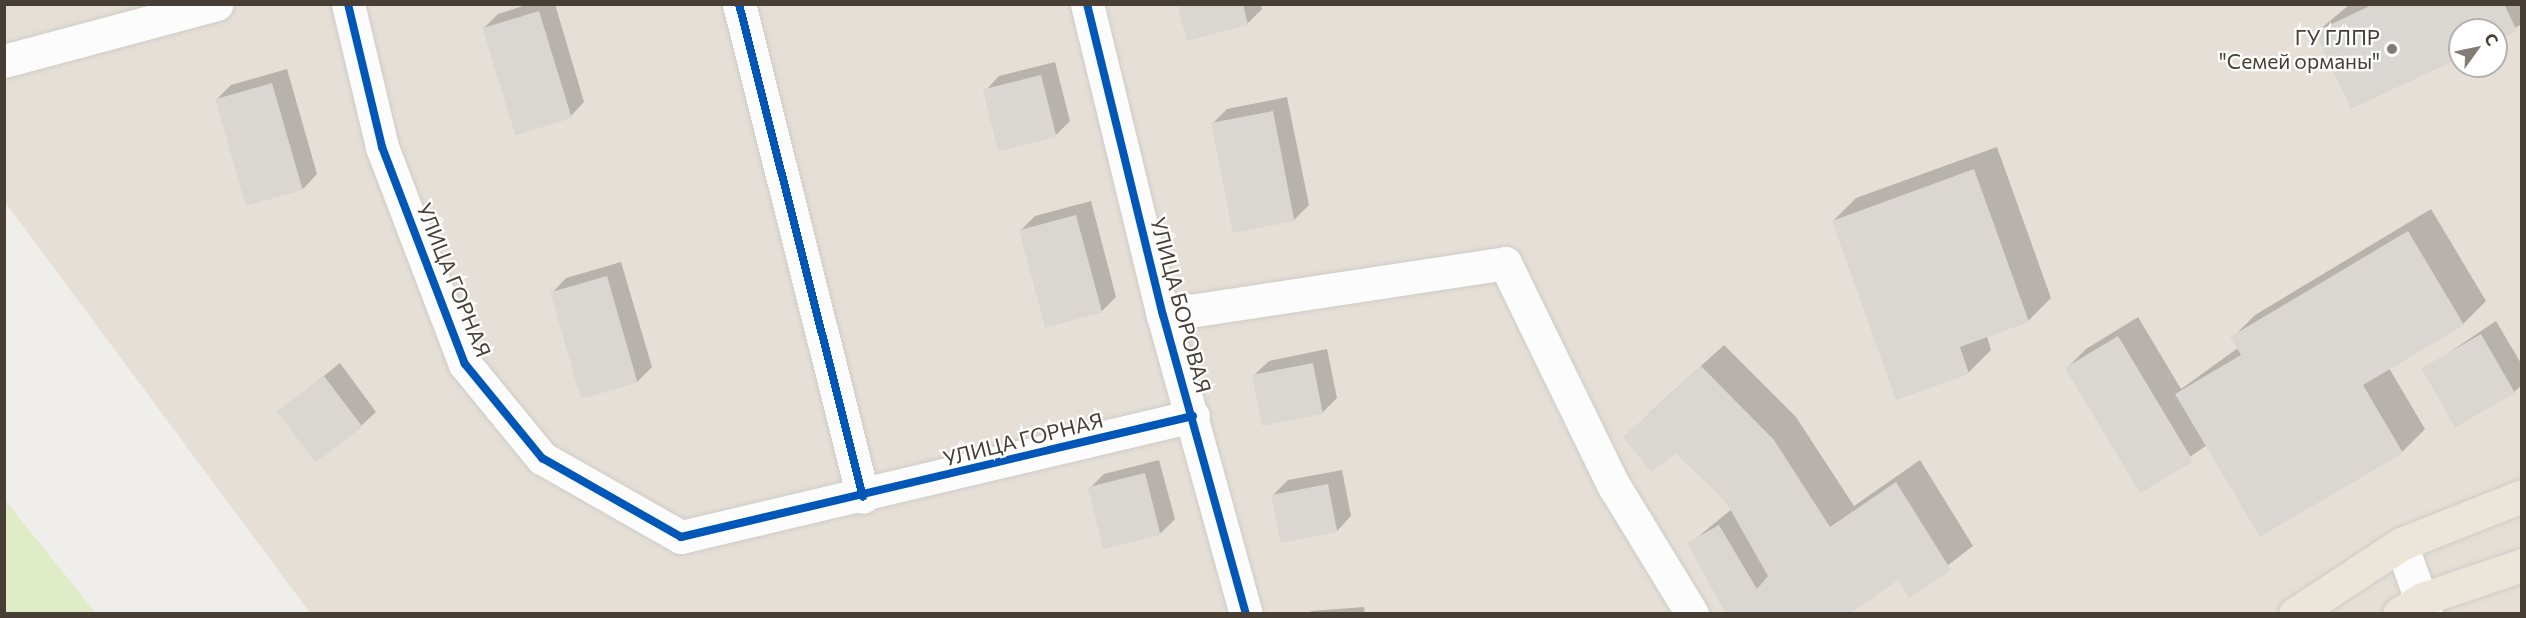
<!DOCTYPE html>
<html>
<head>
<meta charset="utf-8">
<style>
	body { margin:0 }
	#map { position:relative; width:2526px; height:618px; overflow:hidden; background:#f0eeea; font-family:Commissioner,sans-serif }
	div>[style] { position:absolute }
	.residential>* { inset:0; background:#e5dfd7 }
	.green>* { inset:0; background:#e0ecc8 }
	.shadow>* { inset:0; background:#0003 }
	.building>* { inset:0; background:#dad7d2; transform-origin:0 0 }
	.roads { filter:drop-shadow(0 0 2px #ceccc7) drop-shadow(0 0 2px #ceccc7) }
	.minor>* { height:33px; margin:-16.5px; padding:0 16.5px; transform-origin:16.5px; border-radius:16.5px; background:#fdfcfc }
	.highway>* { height:33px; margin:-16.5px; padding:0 16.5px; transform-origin:16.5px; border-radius:16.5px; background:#ece5d9 }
	.cycleway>* { height:8px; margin:-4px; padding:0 4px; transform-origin:4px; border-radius:4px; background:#0057b8 }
	.dots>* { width:16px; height:16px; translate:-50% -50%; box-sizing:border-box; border:3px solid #fff; border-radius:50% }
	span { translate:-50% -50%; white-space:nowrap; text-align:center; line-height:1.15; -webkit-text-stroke:4.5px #fff; paint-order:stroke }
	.poi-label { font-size:21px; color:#473f35 }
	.right { translate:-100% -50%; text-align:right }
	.street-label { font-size:21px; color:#473f35 }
	.frame { position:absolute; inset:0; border:6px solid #473f35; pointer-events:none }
	.north { position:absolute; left:2448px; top:18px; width:60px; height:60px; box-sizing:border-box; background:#fff; border:2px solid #b5b2ae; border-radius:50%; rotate:57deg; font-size:16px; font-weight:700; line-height:24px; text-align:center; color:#473f35 }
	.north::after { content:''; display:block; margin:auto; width:21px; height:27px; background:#827c74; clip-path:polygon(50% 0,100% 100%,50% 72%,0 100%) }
</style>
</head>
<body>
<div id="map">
	<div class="residential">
		<div style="clip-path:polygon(evenodd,5px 5px,2521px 5px,2521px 613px,310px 613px,5px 202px,5px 5px,2460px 30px,2496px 30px,2496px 66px,2460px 66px,2460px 30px)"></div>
	</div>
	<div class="green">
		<div style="clip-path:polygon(4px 500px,5px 500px,96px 613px,5px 613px)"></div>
	</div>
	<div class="shadow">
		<div style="clip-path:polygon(529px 4px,555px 4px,584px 102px,570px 117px,484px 28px,498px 14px)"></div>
		<div style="clip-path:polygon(1179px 4px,1261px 4px,1262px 9px,1247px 24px)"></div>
		<div style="clip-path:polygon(2350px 4px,2522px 4px,2522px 24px,2496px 39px,2496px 30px,2460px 30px,2460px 56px,2317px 32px)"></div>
		<div style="clip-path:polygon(1055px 62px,1070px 121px,1056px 135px,985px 91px,999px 76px)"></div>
		<div style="clip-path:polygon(287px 69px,317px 174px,303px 189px,217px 99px,231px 85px)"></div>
		<div style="clip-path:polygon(1287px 97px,1309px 205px,1294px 220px,1213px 123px,1227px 109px)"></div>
		<div style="clip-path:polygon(1997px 147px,2051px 298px,2028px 321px,1987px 336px,1991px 350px,1969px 372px,1897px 398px,1833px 221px,1856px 198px)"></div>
		<div style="clip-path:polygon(1091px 201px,1116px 297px,1101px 312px,1021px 230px,1035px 216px)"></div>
		<div style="clip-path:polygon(2431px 209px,2486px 301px,2463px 324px,2389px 368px,2425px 429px,2402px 452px,2261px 535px,2207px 445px,2141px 491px,2067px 368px,2086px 349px,2138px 317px,2181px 389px,2238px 348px,2232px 338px,2255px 315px)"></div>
		<div style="clip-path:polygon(621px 262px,652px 367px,637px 382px,552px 293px,566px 278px)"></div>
		<div style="clip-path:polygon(2496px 321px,2522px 365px,2522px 385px,2514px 392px,2423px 370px)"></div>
		<div style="clip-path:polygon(1724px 345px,1796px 417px,1854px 506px,1920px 460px,1973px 546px,1909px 595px,1898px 578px,1730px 614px,1689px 544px,1732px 509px,1648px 414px)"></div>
		<div style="clip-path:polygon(1327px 349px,1337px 398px,1322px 413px,1254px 375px,1269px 361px)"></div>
		<div style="clip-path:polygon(340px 363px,376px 412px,361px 426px,279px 412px)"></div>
		<div style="clip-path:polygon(1159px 460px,1175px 519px,1161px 533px,1089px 489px,1104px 474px)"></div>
		<div style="clip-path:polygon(1342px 470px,1351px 516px,1337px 531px,1273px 495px,1288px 480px)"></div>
		<div style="clip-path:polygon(1364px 607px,1365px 614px,1309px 614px,1311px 611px)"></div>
	</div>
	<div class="building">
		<div style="clip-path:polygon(1177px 4px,1243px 4px,1248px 25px,1187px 41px)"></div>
		<div style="clip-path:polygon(2374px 4px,2504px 4px,2517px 31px,2496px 41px,2496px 30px,2460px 30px,2460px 58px,2351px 109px,2315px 32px)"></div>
		<div style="left:539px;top:11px;width:112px;height:59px;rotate:73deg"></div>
		<div style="left:1041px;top:75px;width:64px;height:60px;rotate:76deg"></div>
		<div style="left:272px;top:83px;width:111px;height:59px;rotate:74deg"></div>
		<div style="left:1273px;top:111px;width:112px;height:63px;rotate:79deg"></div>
		<div style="clip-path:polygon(1974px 169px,2029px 322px,1960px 347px,1969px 374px,1896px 400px,1832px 221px)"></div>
		<div style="left:1076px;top:215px;width:101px;height:59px;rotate:75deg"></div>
		<div style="clip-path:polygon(2408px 231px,2464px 325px,2363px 385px,2403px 453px,2260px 537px,2175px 394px,2241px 355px,2230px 337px)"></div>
		<div style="left:607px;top:276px;width:111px;height:59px;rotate:74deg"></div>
		<div style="left:2481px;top:334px;width:68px;height:69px;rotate:60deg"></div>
		<div style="left:2118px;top:336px;width:146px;height:62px;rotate:59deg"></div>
		<div style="left:1313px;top:363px;width:52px;height:62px;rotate:79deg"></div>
		<div style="clip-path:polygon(1701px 366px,1774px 440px,1830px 527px,1896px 482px,1951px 570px,1909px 598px,1898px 580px,1849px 614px,1726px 614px,1687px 543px,1719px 525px,1757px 589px,1768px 576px,1726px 502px,1676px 454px,1651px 472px,1623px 437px)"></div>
		<div style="left:324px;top:376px;width:64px;height:59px;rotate:53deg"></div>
		<div style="left:1145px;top:473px;width:64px;height:59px;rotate:76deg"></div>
		<div style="left:1328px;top:484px;width:49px;height:58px;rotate:79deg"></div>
	</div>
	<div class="roads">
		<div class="minor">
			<div style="left:348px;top:4px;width:147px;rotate:76.6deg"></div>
			<div style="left:382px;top:147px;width:232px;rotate:69.1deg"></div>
			<div style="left:465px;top:364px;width:122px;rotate:50.7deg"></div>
			<div style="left:542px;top:458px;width:160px;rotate:29.6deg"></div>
			<div style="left:681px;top:537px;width:526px;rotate:-13.3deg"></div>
			<div style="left:739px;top:4px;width:508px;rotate:75.88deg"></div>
			<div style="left:1087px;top:4px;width:320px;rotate:76.3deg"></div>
			<div style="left:1163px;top:315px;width:310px;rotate:74.5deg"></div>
			<div style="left:4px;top:61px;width:220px;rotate:-15deg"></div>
			<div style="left:1163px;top:315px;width:346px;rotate:-8.6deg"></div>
			<div style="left:1505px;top:263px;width:248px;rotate:64deg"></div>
			<div style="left:1614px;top:486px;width:150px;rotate:58.6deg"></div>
			<div style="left:2401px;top:544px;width:74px;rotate:70.3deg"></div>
		</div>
		<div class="highway">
			<div style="left:2295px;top:614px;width:127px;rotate:-33.4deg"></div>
			<div style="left:2401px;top:544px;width:130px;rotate:-21.6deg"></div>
			<div style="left:2399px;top:614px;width:27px;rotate:-33deg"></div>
			<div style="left:2422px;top:599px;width:106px;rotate:-18.8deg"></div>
		</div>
	</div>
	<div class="cycleway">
		<div style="left:348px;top:4px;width:147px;rotate:76.6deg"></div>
		<div style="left:382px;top:147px;width:232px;rotate:69.1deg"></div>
		<div style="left:465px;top:364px;width:122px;rotate:50.7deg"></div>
		<div style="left:542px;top:458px;width:160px;rotate:29.6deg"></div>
		<div style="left:681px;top:537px;width:526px;rotate:-13.3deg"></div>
		<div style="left:739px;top:4px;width:508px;rotate:75.88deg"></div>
		<div style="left:1087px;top:4px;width:320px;rotate:76.3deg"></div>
		<div style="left:1163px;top:315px;width:310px;rotate:74.5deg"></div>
	</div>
	<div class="dots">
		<div style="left:2392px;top:49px;background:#827c74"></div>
	</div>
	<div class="poi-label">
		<span class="right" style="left:2380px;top:49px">ГУ ГЛПР<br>"Семей орманы"</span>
	</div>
	<div class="street-label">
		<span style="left:454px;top:280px;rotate:68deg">УЛИЦА ГОРНАЯ</span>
		<span style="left:1181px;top:305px;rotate:75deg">УЛИЦА БОРОВАЯ</span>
		<span style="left:1023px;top:439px;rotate:-14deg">УЛИЦА ГОРНАЯ</span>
	</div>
	<div class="frame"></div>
	<div class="north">С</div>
</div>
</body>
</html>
